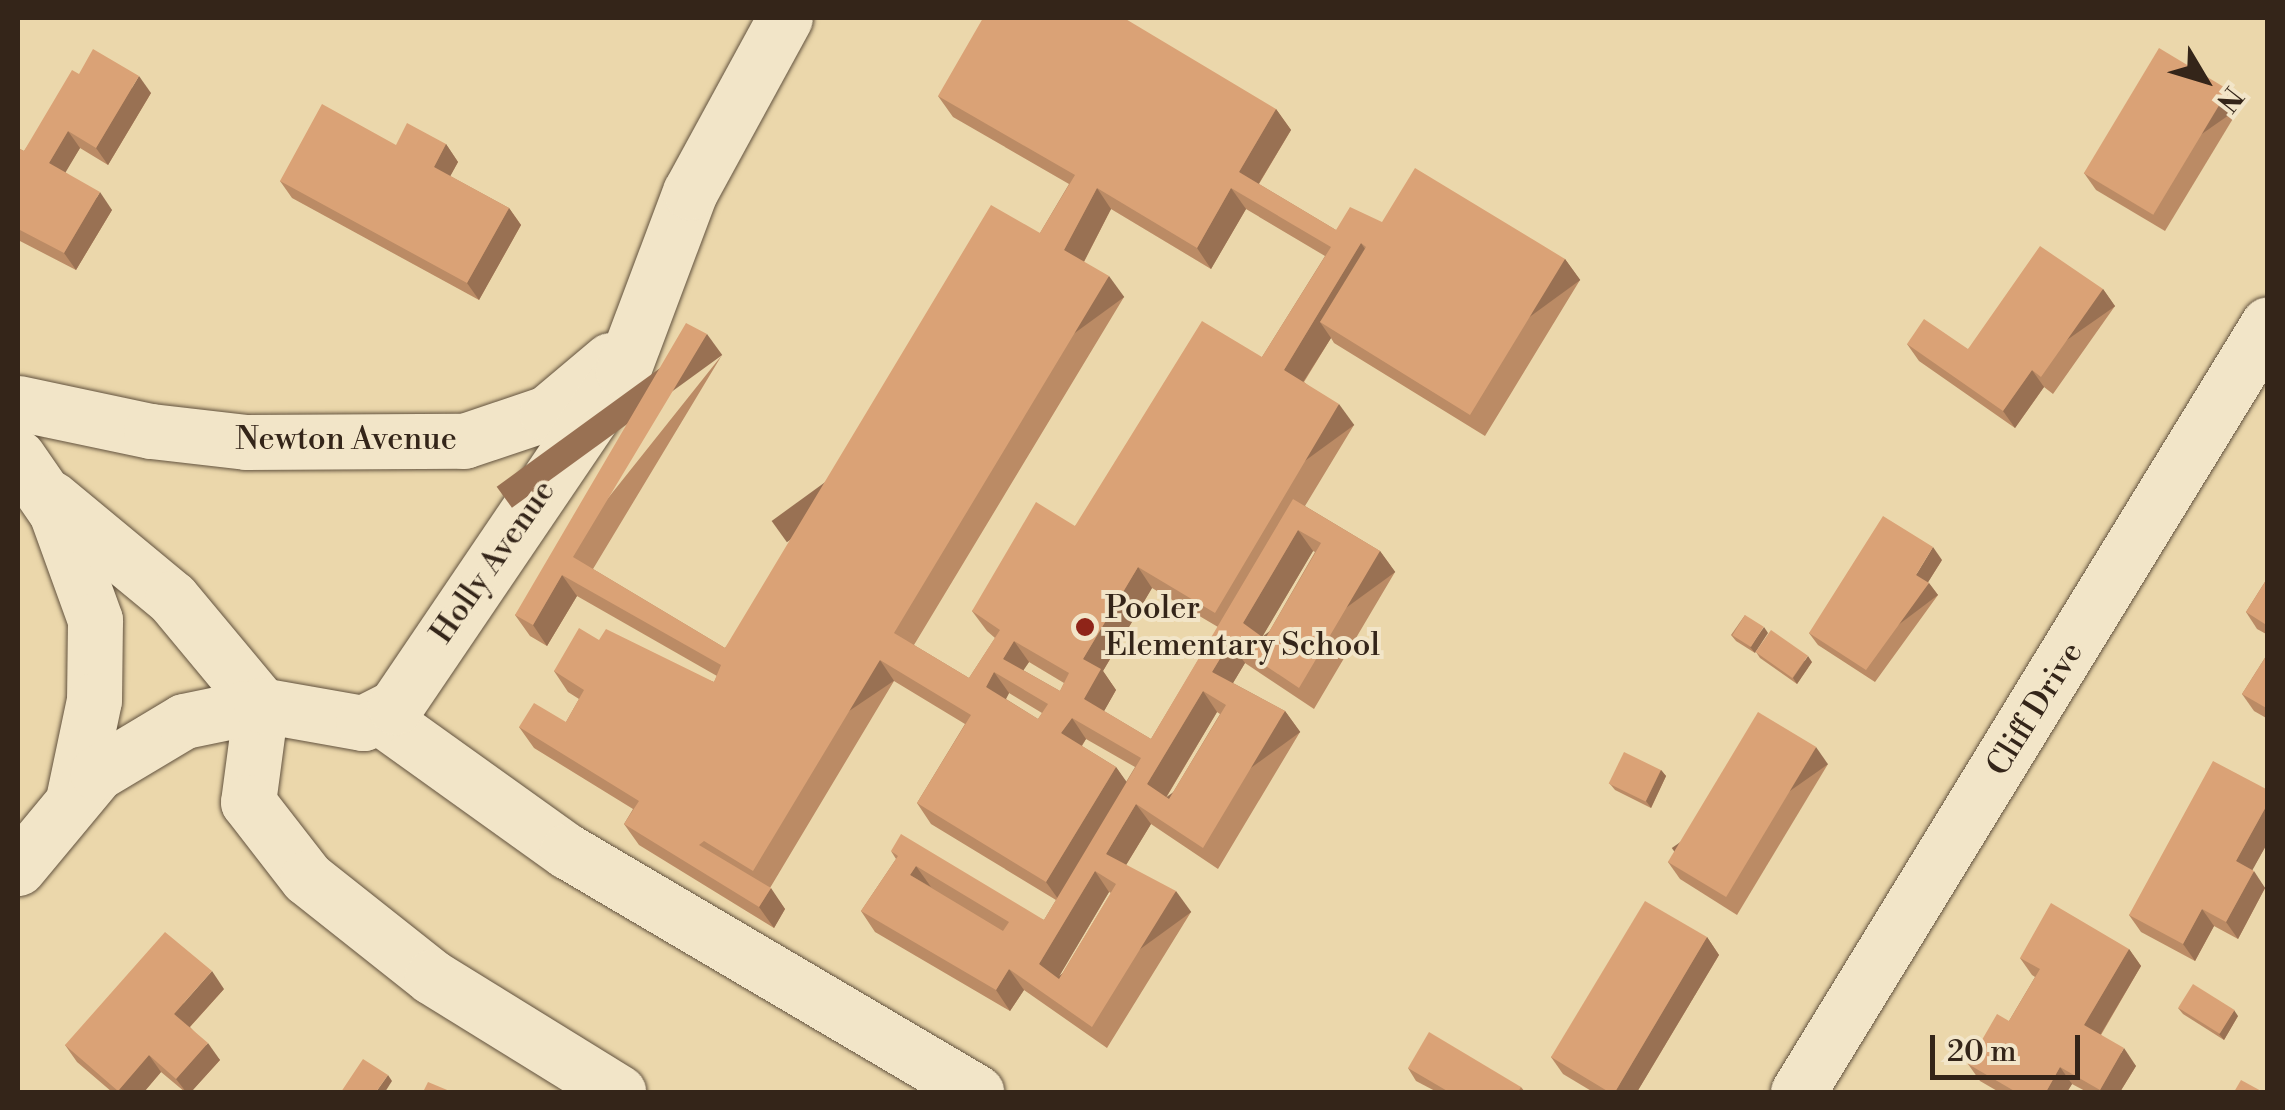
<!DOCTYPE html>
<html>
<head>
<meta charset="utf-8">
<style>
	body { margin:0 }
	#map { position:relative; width:2285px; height:1110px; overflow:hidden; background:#ebd7ab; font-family:"Libre Bodoni",serif }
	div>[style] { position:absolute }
	.roads { filter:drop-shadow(0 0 2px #62523e) drop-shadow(0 0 2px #62523e) }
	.minor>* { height:55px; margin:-27.5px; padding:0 27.5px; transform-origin:27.5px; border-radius:27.5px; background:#f2e5c8 }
	.wall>* { inset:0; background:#bb8b65 }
	.shaded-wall>* { inset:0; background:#997153; transform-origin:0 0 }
	.building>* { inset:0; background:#daa276; transform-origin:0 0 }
	.dots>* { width:28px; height:28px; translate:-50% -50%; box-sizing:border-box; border:5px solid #f2e5c8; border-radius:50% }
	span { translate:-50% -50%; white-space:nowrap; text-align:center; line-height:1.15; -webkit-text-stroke:8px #f2e5c8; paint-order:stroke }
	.street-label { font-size:32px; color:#342519 }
	.poi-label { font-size:32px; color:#342519 }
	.left { translate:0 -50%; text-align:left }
	.frame { position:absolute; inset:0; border:20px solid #342519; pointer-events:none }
	.north { position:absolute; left:2155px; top:30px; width:100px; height:100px; -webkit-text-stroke:8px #f2e5c8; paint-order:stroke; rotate:128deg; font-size:28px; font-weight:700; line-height:40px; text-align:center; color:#342519 }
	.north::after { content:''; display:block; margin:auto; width:35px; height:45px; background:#342519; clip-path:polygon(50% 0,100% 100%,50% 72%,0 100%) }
	.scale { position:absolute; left:1930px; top:1035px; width:150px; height:45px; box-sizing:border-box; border:5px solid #342519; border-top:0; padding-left:12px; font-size:30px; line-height:35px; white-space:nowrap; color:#342519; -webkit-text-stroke:8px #f2e5c8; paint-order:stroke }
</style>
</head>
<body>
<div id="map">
	<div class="roads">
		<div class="minor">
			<div style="left:18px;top:403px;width:136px;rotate:11.9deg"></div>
			<div style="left:151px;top:431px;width:96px;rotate:6.6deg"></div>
			<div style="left:246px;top:442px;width:218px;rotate:-0.3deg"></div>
			<div style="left:464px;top:441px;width:88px;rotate:-18.6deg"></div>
			<div style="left:547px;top:413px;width:82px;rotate:-40.1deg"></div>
			<div style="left:18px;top:457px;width:67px;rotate:55.4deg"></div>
			<div style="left:56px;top:512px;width:115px;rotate:70.1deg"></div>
			<div style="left:95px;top:620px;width:80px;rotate:90.7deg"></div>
			<div style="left:94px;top:700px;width:97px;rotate:101.9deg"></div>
			<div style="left:51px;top:498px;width:157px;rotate:39.6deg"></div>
			<div style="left:172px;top:598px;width:139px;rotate:50.2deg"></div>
			<div style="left:261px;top:705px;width:98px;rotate:97.6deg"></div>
			<div style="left:248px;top:802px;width:96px;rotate:52.2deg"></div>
			<div style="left:307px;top:878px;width:159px;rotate:38.4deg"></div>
			<div style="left:432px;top:977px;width:219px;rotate:31.7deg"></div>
			<div style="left:381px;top:718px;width:229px;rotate:35.6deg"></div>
			<div style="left:567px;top:851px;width:475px;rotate:30.5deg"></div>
			<div style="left:18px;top:868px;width:124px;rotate:-50.3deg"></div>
			<div style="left:97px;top:773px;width:101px;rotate:-30.9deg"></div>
			<div style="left:184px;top:721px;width:79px;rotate:-11.7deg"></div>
			<div style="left:261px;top:705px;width:104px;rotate:10deg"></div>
			<div style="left:363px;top:723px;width:36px;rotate:-27deg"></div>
			<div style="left:395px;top:707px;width:407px;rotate:-55.9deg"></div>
			<div style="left:623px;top:370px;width:190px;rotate:-69.4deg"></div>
			<div style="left:690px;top:192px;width:198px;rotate:-61.4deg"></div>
			<div style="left:1798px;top:1092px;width:900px;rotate:-58.53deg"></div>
		</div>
	</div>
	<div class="wall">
		<div style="clip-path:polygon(79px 74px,151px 93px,108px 165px,80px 148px,65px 172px,112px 210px,76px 270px,18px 240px,18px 148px,24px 151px)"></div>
		<div style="clip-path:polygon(evenodd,938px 96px,1276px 109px,1291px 130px,1259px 184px,1336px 230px,1382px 222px,1565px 259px,1580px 280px,1485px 436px,1334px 343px,1331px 338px,1304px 382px,1354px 425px,1305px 506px,1380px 551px,1395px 572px,1314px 709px,1245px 663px,1233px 683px,1285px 711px,1300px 732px,1218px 869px,1151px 824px,1126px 865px,1191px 912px,1107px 1048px,1024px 990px,1010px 1011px,875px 932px,861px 911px,896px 859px,891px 851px,1044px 920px,1056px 900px,931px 824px,917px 803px,965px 724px,894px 681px,770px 888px,785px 909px,774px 928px,639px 845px,624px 824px,633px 809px,534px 748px,519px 727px,566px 722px,579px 699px,568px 692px,554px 671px,599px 640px,714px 682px,717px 676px,577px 596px,547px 646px,530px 636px,515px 615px,722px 355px,593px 569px,725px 648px,1040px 233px,1069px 184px,953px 117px,938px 96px,1111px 209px,1211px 269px,1246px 209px,1325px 256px,1262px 357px,1075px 526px,972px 611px,987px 631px,995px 638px,969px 678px,914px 645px,1124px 297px,1084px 262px,1111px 209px,938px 96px,1313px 551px,1315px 552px,1265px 639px,1262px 637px,1313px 551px,938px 96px,1152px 588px,1218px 627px,1151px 739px,1104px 711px,1116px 690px,1103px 671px,1152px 588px,938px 96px,1029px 662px,1064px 683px,1060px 691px,1023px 670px,1029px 662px,938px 96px,1009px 693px,1042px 713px,1038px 719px,1006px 699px,1009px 693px,938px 96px,1217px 712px,1220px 714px,1169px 799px,1166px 798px,1217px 712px,938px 96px,1086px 739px,1135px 767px,1126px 782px,1116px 767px,1082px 746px,1086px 739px,938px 96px,1109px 892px,1111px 893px,1059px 979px,1058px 978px,1109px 892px)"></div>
		<div style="clip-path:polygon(2240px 107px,2165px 231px,2096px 190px,2084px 173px)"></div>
		<div style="clip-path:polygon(446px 144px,458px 162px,450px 176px,509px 208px,521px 225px,479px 300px,292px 198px,280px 181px,396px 145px)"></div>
		<div style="clip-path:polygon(2103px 289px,2115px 306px,2053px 394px,2044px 387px,2015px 428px,1919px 361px,1907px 344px,1968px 349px)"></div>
		<div style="clip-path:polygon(1942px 560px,1928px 582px,1938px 595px,1875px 682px,1818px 645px,1809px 633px)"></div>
		<div style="clip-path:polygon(2268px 577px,2268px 635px,2257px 629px,2246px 612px)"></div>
		<div style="clip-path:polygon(1745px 615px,1755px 653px,1736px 641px,1731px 635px)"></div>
		<div style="clip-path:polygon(1756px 652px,1812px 662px,1797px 684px,1760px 658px)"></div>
		<div style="clip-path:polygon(2268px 653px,2268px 719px,2254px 711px,2242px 694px)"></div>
		<div style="clip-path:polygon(1828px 764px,1737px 915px,1680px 879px,1668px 862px)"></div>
		<div style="clip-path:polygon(1661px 770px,1666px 776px,1651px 808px,1615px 790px,1610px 784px)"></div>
		<div style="clip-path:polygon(2268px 790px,2268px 842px,2252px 870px,2265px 888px,2238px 939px,2214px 926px,2195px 961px,2141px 932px,2129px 915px)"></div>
		<div style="clip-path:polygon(1707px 937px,1719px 955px,1637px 1092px,1593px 1092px,1563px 1074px,1551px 1057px)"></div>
		<div style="clip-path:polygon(2129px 949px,2141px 966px,2101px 1035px,2136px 1066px,2120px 1092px,2087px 1092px,2072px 1084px,2067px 1092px,1999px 1092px,1980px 1081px,1968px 1064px,2009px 1021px,2035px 977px,2032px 975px,2020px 958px)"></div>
		<div style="clip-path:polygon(224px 989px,190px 1027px,220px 1060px,191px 1092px,185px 1092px,161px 1072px,144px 1092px,112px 1092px,77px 1062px,65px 1045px)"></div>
		<div style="clip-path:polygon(2178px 1008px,2238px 1016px,2224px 1040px,2183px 1014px)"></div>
		<div style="clip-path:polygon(1408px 1068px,1521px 1087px,1525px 1092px,1437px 1092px,1416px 1081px)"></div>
	</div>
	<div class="shaded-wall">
		<div style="clip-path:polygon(139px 76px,151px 93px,108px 165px,96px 148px)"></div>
		<div style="left:2228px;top:90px;width:21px;height:145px;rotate:55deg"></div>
		<div style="clip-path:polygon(1276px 109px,1291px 130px,1253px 193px,1239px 172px)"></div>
		<div style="clip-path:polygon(68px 131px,80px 148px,61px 180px,49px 163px)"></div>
		<div style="clip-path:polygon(446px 144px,458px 162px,446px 184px,434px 167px)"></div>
		<div style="clip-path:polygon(1097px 188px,1111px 209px,1079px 271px,1064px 250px)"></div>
		<div style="clip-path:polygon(1231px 188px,1246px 209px,1211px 269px,1197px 248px)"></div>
		<div style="clip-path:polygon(100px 192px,112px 210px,76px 270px,64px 253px)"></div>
		<div style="clip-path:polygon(509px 208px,521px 225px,479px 300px,467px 283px)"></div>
		<div style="clip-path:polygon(1361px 243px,1375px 264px,1320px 322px,1331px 338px,1298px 390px,1284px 370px)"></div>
		<div style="left:1565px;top:259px;width:26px;height:183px;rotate:54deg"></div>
		<div style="left:1109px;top:276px;width:26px;height:417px;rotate:54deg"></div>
		<div style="left:2103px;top:289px;width:21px;height:108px;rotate:55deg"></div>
		<div style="left:707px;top:334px;width:26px;height:260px;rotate:54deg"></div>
		<div style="clip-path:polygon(2032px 370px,2044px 387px,2015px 428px,2003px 411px)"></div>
		<div style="left:1339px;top:404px;width:26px;height:243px;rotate:54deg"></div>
		<div style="clip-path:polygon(1298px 530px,1313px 551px,1258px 644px,1243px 623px)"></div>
		<div style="clip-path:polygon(1933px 547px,1942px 560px,1925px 587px,1916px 575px)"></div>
		<div style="left:1380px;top:551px;width:26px;height:159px;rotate:54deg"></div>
		<div style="clip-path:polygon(1138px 567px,1152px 588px,1103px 671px,1116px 690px,1099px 720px,1084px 699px,1083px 659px)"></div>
		<div style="clip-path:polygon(562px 575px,577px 596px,547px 646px,533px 625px)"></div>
		<div style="left:1929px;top:583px;width:15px;height:107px;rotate:53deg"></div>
		<div style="clip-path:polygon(1764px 627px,1768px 633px,1755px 653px,1750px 647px)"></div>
		<div style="clip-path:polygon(1014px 641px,1029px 662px,1017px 680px,1003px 659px)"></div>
		<div style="clip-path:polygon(1230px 642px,1245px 663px,1227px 693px,1212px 672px)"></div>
		<div style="clip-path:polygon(1808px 656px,1812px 662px,1797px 684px,1793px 678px)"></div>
		<div style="left:880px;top:660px;width:25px;height:246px;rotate:56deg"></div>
		<div style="clip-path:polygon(994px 672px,1009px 693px,1001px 708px,986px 687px)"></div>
		<div style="clip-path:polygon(1203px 691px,1217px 712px,1162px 804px,1147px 784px)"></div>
		<div style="left:1285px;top:711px;width:26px;height:160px;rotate:54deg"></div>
		<div style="clip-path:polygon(1072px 718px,1086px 739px,1076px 754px,1061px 733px)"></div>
		<div style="left:1816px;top:747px;width:21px;height:176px;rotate:55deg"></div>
		<div style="clip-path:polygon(1116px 767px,1131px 788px,1061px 903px,1046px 882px)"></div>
		<div style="clip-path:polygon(1661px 770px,1666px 776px,1651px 808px,1646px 801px)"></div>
		<div style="clip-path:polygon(2268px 803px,2268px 842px,2248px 878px,2236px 861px)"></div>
		<div style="clip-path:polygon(1136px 804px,1151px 824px,1120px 875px,1106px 854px)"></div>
		<div style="clip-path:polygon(916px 866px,931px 887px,910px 875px)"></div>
		<div style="clip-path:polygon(1095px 871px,1109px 892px,1054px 985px,1039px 964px)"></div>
		<div style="clip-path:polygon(2254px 871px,2265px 888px,2238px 939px,2226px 922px)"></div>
		<div style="clip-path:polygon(771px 888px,785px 909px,774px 928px,759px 907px)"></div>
		<div style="left:1176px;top:891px;width:26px;height:160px;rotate:54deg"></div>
		<div style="clip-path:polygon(2202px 909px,2214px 926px,2195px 961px,2183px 944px)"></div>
		<div style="clip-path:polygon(1707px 937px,1719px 955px,1637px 1092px,1615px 1092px)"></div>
		<div style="clip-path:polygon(2129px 949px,2141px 966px,2096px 1042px,2084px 1025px)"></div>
		<div style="clip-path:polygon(1009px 969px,1024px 990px,1010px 1011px,996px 990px)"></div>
		<div style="clip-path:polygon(212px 971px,224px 989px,186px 1031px,174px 1014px)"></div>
		<div style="clip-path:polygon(2234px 1010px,2238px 1016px,2224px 1040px,2219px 1034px)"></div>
		<div style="clip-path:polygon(208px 1043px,220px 1060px,191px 1092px,186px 1092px,176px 1079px)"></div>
		<div style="clip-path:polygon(2124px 1048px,2136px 1066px,2120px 1092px,2102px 1092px,2100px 1090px)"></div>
		<div style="clip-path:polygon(149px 1055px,161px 1072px,144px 1092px,119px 1092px,118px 1091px)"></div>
		<div style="clip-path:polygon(2060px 1067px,2072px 1084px,2067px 1092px,2046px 1092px)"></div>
		<div style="clip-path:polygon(388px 1075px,392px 1081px,385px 1092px,376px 1092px)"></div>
	</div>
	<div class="building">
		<div style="clip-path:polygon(evenodd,983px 18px,1124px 18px,1276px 109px,1239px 172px,1336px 230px,1350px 207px,1382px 222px,1415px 168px,1565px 259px,1470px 415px,1320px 322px,1366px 247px,1361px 243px,1284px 370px,1339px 404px,1215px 613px,1138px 567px,1083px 659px,1101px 669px,1084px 699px,1151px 739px,1293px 499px,1380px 551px,1299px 688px,1230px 642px,1212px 672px,1285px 711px,1203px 848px,1136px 804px,1106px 854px,1176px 891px,1092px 1027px,1009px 969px,996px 990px,861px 911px,898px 856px,891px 851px,901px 834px,1044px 920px,1141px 758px,1072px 718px,1061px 733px,1116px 767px,1046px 882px,917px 803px,971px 715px,880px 660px,753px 871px,704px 841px,699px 845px,771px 888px,759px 907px,624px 824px,639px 801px,519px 727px,534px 703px,566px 722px,584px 690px,554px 671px,579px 628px,599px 640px,606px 629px,714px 682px,721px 665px,562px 575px,533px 625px,515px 615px,686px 323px,707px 334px,573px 557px,725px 648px,991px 205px,1040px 233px,1075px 175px,938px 96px,983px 18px,1097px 188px,1197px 248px,1231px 188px,1331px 247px,1262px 357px,1202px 321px,1075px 526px,1036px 502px,972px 611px,1000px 630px,969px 678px,894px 633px,1109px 276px,1064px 250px,1097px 188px,983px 18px,1298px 530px,1321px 543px,1265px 639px,1243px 623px,1298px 530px,983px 18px,1014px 641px,1069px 673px,1060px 691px,1003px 659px,1014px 641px,983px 18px,994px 672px,1048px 704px,1038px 719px,986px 687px,994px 672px,983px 18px,1203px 691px,1226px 705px,1169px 799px,1147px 784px,1203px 691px,983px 18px,916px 866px,1009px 922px,1003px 931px,910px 875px,916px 866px,983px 18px,1095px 871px,1116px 884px,1059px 979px,1039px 964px,1095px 871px)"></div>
		<div style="left:2159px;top:48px;width:81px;height:146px;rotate:31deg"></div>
		<div style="clip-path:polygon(93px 49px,139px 76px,96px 148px,68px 131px,49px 163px,100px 192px,64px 253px,18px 229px,18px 148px,24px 151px,72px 70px,79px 74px)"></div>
		<div style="clip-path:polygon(322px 104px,396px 145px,407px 123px,446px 144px,434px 167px,509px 208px,467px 283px,280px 181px)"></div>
		<div style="clip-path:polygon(2040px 246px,2103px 289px,2041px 377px,2032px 370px,2003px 411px,1907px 344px,1924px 319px,1968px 349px)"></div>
		<div style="clip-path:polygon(1883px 516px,1933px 547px,1916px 575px,1929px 583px,1866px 670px,1809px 633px)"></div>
		<div style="clip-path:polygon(2268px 577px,2268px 626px,2246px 612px)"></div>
		<div style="left:1745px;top:615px;width:22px;height:24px;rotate:32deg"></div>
		<div style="left:1771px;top:630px;width:45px;height:27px;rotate:35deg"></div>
		<div style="clip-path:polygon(2268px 653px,2268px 709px,2242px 694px)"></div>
		<div style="left:1758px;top:712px;width:68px;height:175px;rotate:31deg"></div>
		<div style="left:1624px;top:752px;width:41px;height:35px;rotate:26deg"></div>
		<div style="clip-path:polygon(2213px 761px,2268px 790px,2268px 803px,2236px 861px,2254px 871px,2226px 922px,2202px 909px,2183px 944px,2129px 915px)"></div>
		<div style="clip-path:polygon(1645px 901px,1707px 937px,1615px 1092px,1609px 1092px,1551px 1057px)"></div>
		<div style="clip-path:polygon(2051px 903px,2129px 949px,2084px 1025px,2124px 1048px,2100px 1090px,2060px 1067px,2046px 1092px,2016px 1092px,1968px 1064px,1997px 1014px,2009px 1021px,2040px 969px,2020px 958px)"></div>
		<div style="clip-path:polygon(165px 932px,212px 971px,174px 1014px,208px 1043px,176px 1079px,149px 1055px,118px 1091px,65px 1045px)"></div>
		<div style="left:2193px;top:984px;width:49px;height:28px;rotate:32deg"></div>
		<div style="clip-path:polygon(1429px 1032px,1521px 1087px,1518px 1092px,1449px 1092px,1408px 1068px)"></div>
		<div style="clip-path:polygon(363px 1059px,388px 1075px,376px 1092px,341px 1092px)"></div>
		<div style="clip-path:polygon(2241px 1080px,2263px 1092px,2234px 1092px)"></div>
		<div style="clip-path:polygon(428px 1082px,452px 1092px,423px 1092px)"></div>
	</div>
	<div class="dots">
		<div style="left:1085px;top:627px;background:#8f2418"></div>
	</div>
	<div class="street-label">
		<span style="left:346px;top:439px">Newton Avenue</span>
		<span style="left:493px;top:562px;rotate:-55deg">Holly Avenue</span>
		<span style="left:2035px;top:709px;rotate:-58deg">Cliff Drive</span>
	</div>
	<div class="poi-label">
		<span class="left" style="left:1105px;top:627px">Pooler<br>Elementary School</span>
	</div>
	<div class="frame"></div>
	<div class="north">N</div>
	<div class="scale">20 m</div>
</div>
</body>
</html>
